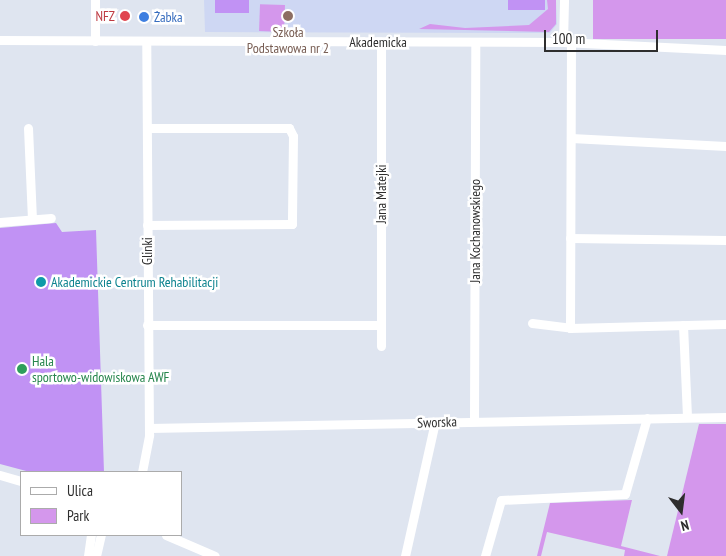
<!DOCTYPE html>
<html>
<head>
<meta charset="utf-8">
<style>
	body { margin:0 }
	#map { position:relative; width:726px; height:556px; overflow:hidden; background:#dfe5f0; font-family:"PT Sans Narrow",sans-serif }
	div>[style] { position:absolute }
	.education>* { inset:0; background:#ced7f3 }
	.green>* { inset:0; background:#d497ec; transform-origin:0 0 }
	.pitch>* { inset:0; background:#c192f4; transform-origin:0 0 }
	.minor>* { height:9px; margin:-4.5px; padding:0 4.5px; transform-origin:4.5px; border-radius:4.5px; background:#fff }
	.dots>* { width:14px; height:14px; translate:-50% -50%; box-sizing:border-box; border:2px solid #fff; border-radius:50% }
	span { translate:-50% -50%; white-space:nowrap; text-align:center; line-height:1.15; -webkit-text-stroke:5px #fff; paint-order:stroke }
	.health-label { font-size:14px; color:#be3a42 }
	.right { translate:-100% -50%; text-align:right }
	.shop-label { font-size:14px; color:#366cbe }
	.left { translate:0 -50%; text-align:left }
	.education-label { font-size:14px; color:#785e54 }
	.street-label { font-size:14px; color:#2e2e2e }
	.culture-label { font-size:14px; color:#0d838f }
	.leisure-label { font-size:14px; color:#27864d }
	.legend { position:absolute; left:20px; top:471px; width:162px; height:65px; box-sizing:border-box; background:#fff; border:1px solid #ababab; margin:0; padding:6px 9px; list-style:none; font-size:15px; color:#2e2e2e }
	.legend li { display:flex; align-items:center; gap:10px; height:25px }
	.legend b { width:25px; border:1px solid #ababab }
	.north { position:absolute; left:656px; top:486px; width:50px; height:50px; -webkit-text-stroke:4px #fff; paint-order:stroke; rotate:165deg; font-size:14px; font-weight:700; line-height:20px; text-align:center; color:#2e2e2e }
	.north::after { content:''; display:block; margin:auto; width:18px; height:22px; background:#2e2e2e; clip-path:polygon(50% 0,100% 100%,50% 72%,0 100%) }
	.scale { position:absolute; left:544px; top:30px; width:114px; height:22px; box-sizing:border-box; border:2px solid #2e2e2e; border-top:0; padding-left:6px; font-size:15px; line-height:18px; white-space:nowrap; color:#2e2e2e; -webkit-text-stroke:4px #fff; paint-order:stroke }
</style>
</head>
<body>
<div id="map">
	<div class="education">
		<div style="clip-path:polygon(204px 0,556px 0,557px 24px,550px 33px,205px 32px)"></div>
	</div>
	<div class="green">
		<div style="clip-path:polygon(547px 0,556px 0,556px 24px,549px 32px,419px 29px,430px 24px,465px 28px,529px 25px,548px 9px)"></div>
		<div style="left:593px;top:0;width:133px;height:39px"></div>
		<div style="left:285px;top:5px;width:27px;height:25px;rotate:92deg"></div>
		<div style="clip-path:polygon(699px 424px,726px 424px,726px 556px,667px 556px)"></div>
		<div style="clip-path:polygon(632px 500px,621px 546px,660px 556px,624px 556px,625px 550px,547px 532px,541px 556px,537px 556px,550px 503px)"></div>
	</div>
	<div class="pitch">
		<div style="left:215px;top:0;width:34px;height:13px"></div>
		<div style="left:508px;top:0;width:37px;height:10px"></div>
		<div style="clip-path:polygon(56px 223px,62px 232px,96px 230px,104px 472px,30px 472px,0 464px,0 228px)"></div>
	</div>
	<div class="minor">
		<div style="left:95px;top:0;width:41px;rotate:90deg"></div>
		<div style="left:0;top:40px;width:563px;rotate:0.2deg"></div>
		<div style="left:563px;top:42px;width:163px;rotate:2.8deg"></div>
		<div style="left:381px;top:42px;width:304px;rotate:90deg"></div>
		<div style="left:563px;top:42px;width:42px;rotate:-88.6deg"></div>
		<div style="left:28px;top:128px;width:91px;rotate:87.5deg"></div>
		<div style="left:147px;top:128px;width:142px"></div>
		<div style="left:289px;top:128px;width:9px;rotate:63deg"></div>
		<div style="left:293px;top:136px;width:88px;rotate:90.7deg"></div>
		<div style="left:292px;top:224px;width:145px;rotate:179.6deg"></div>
		<div style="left:571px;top:138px;width:155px;rotate:3deg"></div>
		<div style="left:0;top:222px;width:51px;rotate:-4.5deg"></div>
		<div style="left:570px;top:238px;width:156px;rotate:0.7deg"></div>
		<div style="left:532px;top:323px;width:38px;rotate:7deg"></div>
		<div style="left:570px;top:328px;width:156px;rotate:-1.5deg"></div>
		<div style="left:147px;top:325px;width:234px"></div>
		<div style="left:683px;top:325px;width:92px;rotate:87.5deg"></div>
		<div style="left:570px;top:328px;width:286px;rotate:-89.8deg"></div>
		<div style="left:474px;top:421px;width:379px;rotate:-89.8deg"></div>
		<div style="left:149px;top:428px;width:577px;rotate:-1.09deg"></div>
		<div style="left:142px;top:472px;width:38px;rotate:-79deg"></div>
		<div style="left:149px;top:435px;width:394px;rotate:-90.4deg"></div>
		<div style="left:0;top:475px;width:22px;rotate:16deg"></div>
		<div style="left:166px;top:535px;width:53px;rotate:23.2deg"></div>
		<div style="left:88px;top:556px;width:21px;rotate:-82deg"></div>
		<div style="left:96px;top:556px;width:22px;rotate:-77deg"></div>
		<div style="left:405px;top:556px;width:137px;rotate:-77.4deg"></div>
		<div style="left:485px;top:556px;width:58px;rotate:-74.1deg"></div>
		<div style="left:501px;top:500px;width:124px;rotate:-2.8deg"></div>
		<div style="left:625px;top:494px;width:79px;rotate:-73.9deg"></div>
	</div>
	<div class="dots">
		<div style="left:125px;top:16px;background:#e0444e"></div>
		<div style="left:288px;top:16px;background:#8d6e63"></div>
		<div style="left:144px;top:17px;background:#3f7fe0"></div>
		<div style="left:41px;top:282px;background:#0f9aa8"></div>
		<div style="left:22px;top:369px;background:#2e9e5b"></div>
	</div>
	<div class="health-label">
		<span class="right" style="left:115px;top:16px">NFZ</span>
	</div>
	<div class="shop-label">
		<span class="left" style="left:154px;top:17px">Żabka</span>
	</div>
	<div class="education-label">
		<span style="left:288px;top:40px">Szkoła<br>Podstawowa nr 2</span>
	</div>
	<div class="street-label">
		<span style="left:378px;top:42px">Akademicka</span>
		<span style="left:381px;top:194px;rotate:-90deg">Jana Matejki</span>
		<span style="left:475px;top:231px;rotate:-90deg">Jana Kochanowskiego</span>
		<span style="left:147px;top:251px;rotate:-90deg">Glinki</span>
		<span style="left:437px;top:422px;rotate:-2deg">Sworska</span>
	</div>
	<div class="culture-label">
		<span class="left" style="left:51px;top:282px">Akademickie Centrum Rehabilitacji</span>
	</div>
	<div class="leisure-label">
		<span class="left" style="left:32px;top:369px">Hala<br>sportowo-widowiskowa AWF</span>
	</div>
	<ul class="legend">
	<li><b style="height:6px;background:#fff"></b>Ulica</li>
	<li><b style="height:14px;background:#d497ec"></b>Park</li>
	</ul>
	<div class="north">N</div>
	<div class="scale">100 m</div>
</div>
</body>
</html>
